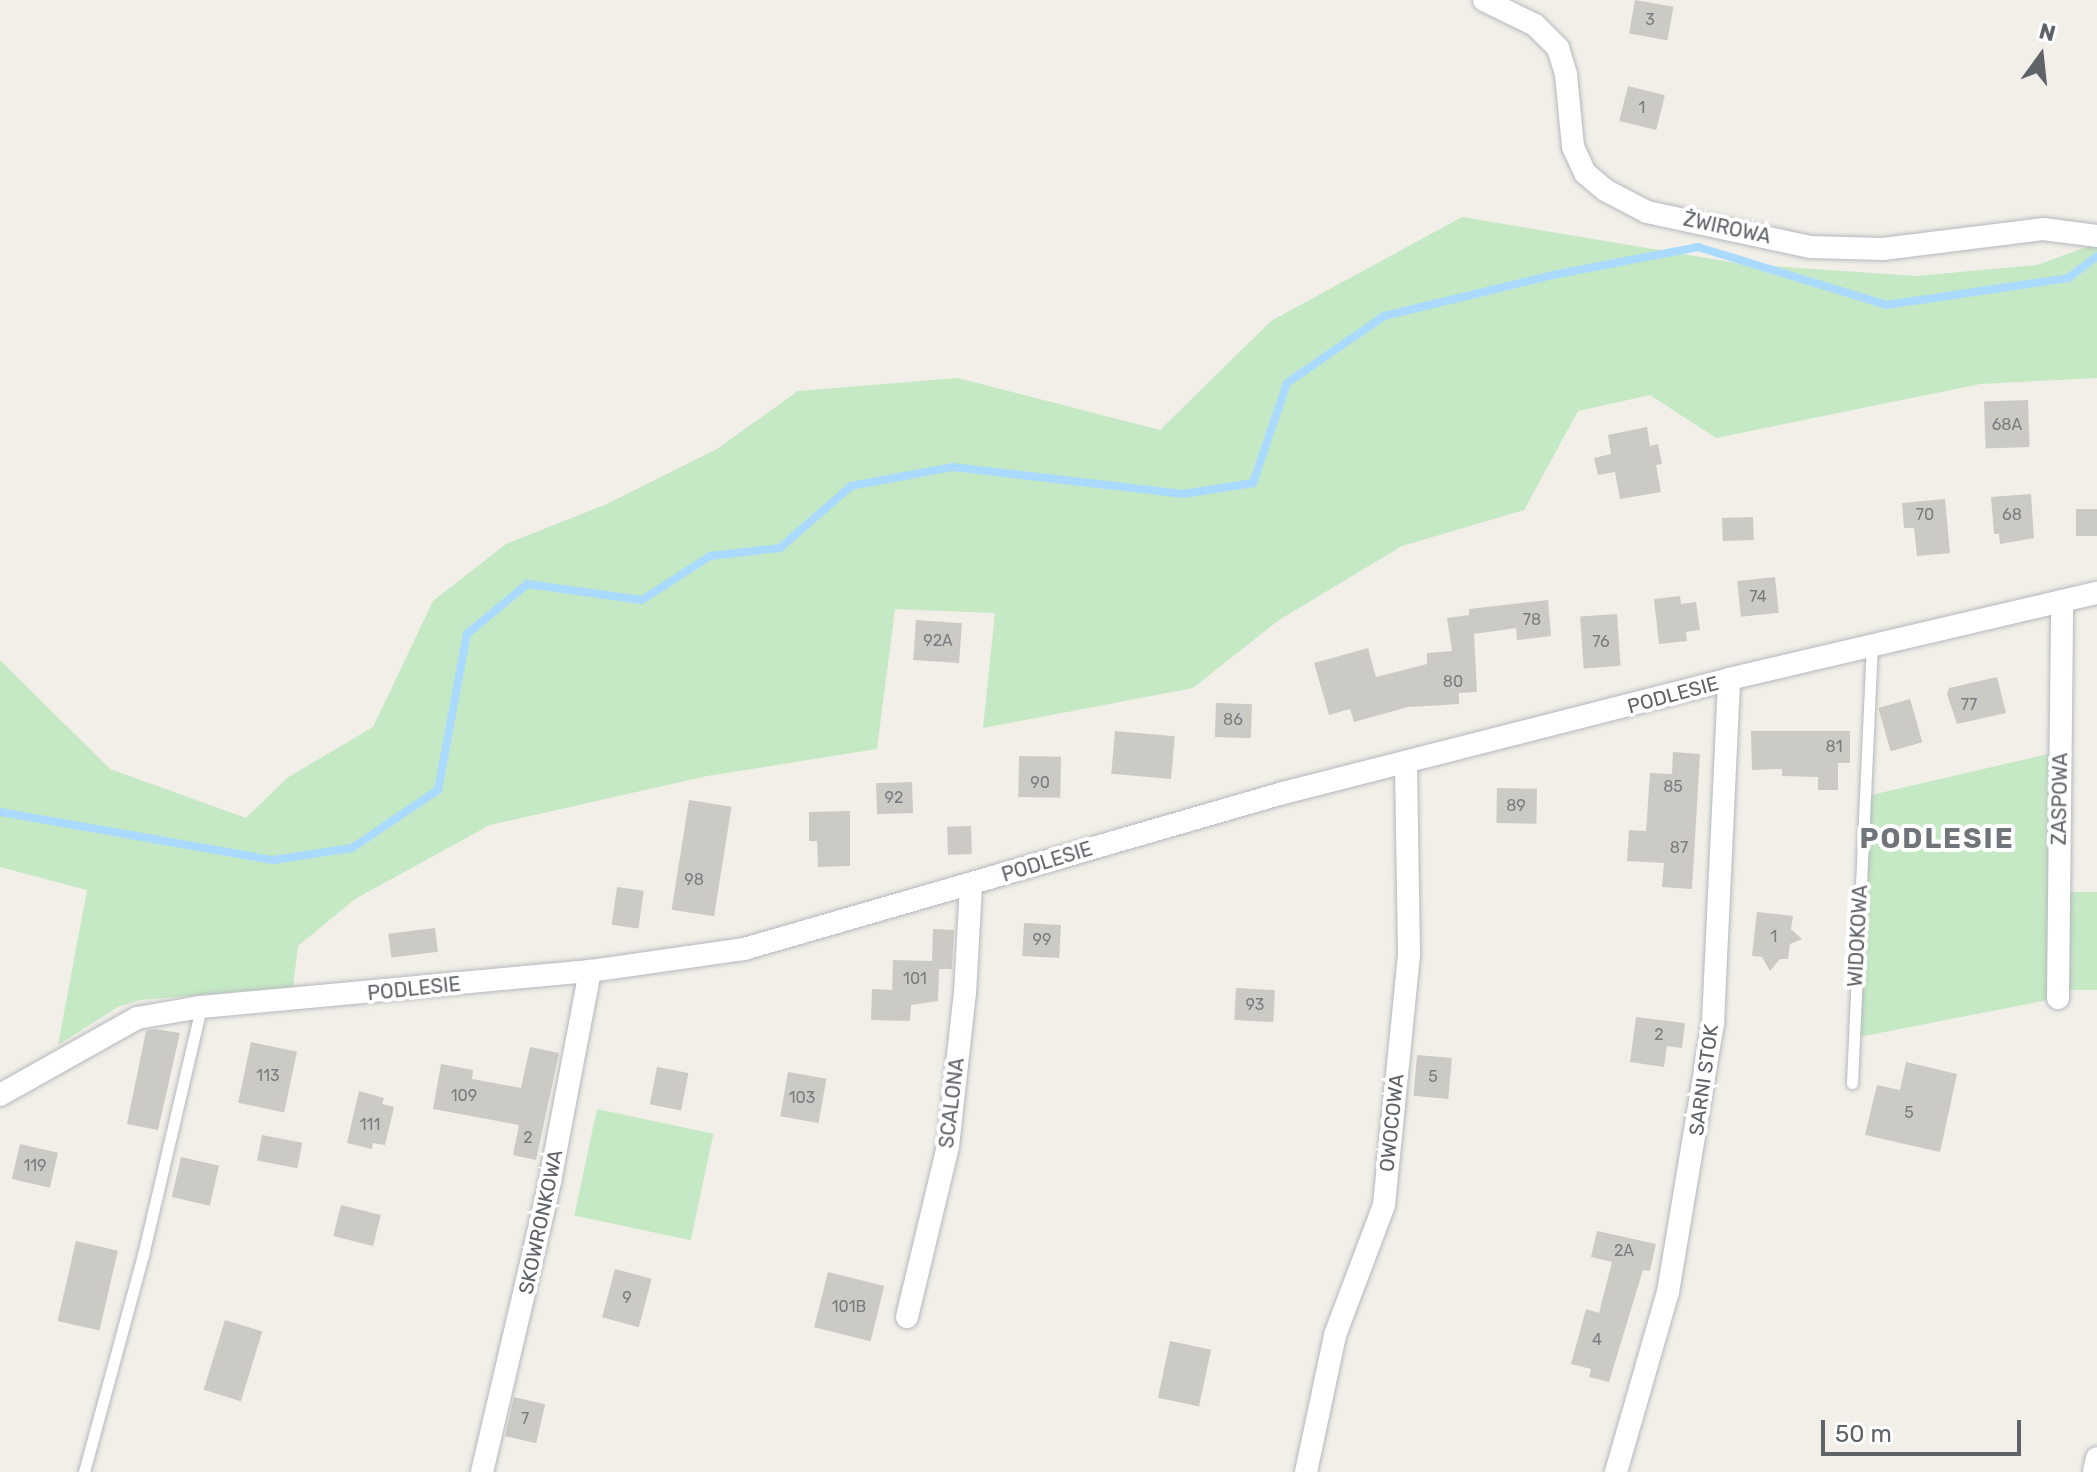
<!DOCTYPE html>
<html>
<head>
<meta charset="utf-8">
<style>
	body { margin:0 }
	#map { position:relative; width:2097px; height:1472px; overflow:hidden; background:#f1efe8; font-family:Rubik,sans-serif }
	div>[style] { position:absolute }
	.green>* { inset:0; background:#c5e8c5; transform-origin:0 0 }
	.stream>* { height:8px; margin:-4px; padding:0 4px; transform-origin:4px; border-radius:4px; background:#aadaff }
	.building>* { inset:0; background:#cccac5; transform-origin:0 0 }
	.roads { filter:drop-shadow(0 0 2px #b5b8bc) drop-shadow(0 0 2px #b5b8bc) }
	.service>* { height:11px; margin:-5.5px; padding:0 5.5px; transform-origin:5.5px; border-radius:5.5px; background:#fff }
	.minor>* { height:22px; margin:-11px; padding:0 11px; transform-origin:11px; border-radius:11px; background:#fff }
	span { translate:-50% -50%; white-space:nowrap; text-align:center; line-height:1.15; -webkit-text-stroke:8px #fff; paint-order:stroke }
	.number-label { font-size:16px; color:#7a7d7f }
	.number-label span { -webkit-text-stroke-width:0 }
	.street-label { font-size:20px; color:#5f6368 }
	.district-label { font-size:28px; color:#70757a; font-weight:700; letter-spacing:2px }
	.north { position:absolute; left:2001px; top:16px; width:80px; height:80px; -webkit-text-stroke:6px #fff; paint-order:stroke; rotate:15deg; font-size:22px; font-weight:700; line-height:32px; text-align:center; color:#5f6368 }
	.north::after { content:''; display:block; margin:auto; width:28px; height:36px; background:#5f6368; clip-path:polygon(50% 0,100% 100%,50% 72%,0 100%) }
	.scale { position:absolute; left:1821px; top:1420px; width:200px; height:36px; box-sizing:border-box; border:4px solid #5f6368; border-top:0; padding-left:10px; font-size:24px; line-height:28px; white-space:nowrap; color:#5f6368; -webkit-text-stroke:6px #fff; paint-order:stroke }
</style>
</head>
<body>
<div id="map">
	<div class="green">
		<div style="clip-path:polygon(1462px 217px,1742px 264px,1916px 276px,2037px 265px,2097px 243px,2097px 378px,1980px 384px,1716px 438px,1650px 395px,1578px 411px,1524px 510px,1402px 546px,1279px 620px,1193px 688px,983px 728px,995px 613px,895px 609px,877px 749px,707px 776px,490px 825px,355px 899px,298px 946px,293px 987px,140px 1000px,118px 1007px,58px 1045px,87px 890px,0 867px,0 660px,110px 769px,246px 818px,287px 778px,373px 727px,433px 601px,506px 544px,607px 504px,717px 449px,798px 391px,958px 378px,1160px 430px,1271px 321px)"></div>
		<div style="clip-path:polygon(2061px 751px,2058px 998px,1854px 1038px,1867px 796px)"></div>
		<div style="left:2064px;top:892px;width:33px;height:98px"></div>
		<div style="left:597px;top:1109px;width:119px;height:109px;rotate:12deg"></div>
	</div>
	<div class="stream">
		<div style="left:0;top:812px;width:277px;rotate:10deg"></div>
		<div style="left:273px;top:860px;width:80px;rotate:-8.6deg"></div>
		<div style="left:352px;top:848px;width:104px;rotate:-34deg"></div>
		<div style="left:438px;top:790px;width:159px;rotate:-79.5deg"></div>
		<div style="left:467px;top:634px;width:78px;rotate:-39.8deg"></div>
		<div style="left:527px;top:584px;width:116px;rotate:7.9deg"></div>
		<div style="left:642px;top:600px;width:81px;rotate:-32.9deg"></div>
		<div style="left:710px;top:556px;width:70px;rotate:-6.5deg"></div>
		<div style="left:780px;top:548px;width:94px;rotate:-41.1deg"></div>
		<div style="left:851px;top:486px;width:104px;rotate:-10.6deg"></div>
		<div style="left:953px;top:467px;width:232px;rotate:6.7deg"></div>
		<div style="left:1183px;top:494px;width:71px;rotate:-8.9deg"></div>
		<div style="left:1253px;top:483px;width:106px;rotate:-71.2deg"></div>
		<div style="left:1287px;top:383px;width:118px;rotate:-34.6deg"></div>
		<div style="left:1384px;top:316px;width:179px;rotate:-13.6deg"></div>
		<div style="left:1558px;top:274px;width:143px;rotate:-10.9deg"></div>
		<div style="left:1698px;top:247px;width:197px;rotate:17.1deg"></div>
		<div style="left:1886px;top:305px;width:184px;rotate:-8.4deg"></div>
		<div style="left:2068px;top:278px;width:36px;rotate:-37deg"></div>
	</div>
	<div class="building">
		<div style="left:1635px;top:0;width:39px;height:34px;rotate:10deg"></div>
		<div style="left:1628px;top:86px;width:38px;height:36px;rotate:14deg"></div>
		<div style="left:2028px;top:400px;width:47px;height:44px;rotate:88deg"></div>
		<div style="clip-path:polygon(1647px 427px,1650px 446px,1658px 444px,1662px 464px,1656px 465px,1661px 492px,1620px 499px,1615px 472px,1598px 475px,1594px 458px,1611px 454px,1608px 435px)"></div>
		<div style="clip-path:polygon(2031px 494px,2034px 538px,2000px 544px,1999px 534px,1994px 534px,1991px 497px)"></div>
		<div style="clip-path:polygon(1945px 499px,1950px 553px,1917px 556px,1914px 528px,1904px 528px,1902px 503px)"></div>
		<div style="left:2097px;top:509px;width:27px;height:21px;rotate:90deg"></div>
		<div style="left:1753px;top:517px;width:23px;height:31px;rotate:88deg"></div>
		<div style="left:1775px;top:577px;width:36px;height:38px;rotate:84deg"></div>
		<div style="clip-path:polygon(1680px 596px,1681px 604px,1696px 602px,1700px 630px,1686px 632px,1687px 641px,1659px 644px,1654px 599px)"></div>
		<div style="clip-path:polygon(1548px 600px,1551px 636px,1517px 640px,1516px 628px,1474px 634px,1477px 692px,1459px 693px,1459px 704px,1408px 707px,1354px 722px,1350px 709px,1329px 715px,1314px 663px,1368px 648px,1376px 677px,1427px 664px,1427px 653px,1452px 651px,1447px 618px,1469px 615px,1469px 609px)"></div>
		<div style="left:1617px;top:614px;width:52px;height:37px;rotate:86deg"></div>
		<div style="left:916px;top:620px;width:46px;height:40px;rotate:4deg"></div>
		<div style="clip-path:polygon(1997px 677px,2006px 713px,1957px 724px,1947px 694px,1949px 688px)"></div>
		<div style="left:1910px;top:699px;width:45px;height:33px;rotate:74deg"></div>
		<div style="left:1216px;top:703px;width:36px;height:34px;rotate:2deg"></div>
		<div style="left:1115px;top:731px;width:60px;height:43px;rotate:5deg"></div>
		<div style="clip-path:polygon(1751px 731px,1850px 731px,1850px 763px,1838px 763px,1838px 790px,1818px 790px,1818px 777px,1782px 776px,1782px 769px,1752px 770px)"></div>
		<div style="clip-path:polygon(1673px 752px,1700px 754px,1692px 889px,1662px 887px,1664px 863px,1627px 861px,1629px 830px,1646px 831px,1650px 773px,1672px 774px)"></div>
		<div style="left:1019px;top:756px;width:42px;height:41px;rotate:1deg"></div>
		<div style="left:912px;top:782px;width:31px;height:36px;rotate:88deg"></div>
		<div style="left:1497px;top:788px;width:40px;height:35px;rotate:1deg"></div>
		<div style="left:689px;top:800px;width:43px;height:111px;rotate:9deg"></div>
		<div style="clip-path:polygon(850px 811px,850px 866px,818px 867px,817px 841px,809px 841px,809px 812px)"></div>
		<div style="left:971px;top:826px;width:28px;height:24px;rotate:88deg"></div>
		<div style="left:617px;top:887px;width:27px;height:38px;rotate:8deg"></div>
		<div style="clip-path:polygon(1757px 912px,1793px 916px,1791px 929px,1802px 939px,1790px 944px,1788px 959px,1780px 959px,1770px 971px,1762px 957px,1752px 956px)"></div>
		<div style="left:1024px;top:923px;width:37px;height:33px;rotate:3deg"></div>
		<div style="left:435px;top:928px;width:24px;height:47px;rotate:83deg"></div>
		<div style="clip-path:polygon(933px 929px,954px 930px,952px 969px,939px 969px,938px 1001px,911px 1005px,910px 1021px,871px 1020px,872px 989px,892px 990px,893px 960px,932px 961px)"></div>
		<div style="left:1236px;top:988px;width:39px;height:32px;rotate:3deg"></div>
		<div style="clip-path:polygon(1636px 1017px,1685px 1023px,1682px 1048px,1667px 1046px,1664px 1067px,1630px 1062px)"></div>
		<div style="clip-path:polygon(155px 1029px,180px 1033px,158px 1130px,127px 1124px,146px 1031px)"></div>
		<div style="left:251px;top:1042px;width:47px;height:62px;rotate:12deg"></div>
		<div style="clip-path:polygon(530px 1047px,559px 1053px,536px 1160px,513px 1155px,519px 1125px,433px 1109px,441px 1064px,473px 1070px,472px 1079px,521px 1088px)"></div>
		<div style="left:1417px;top:1055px;width:35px;height:41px;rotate:5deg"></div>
		<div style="clip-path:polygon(1906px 1062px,1957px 1074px,1940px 1152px,1865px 1135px,1877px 1085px,1900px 1090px)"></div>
		<div style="left:657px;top:1067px;width:32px;height:38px;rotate:11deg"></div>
		<div style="left:788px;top:1072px;width:39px;height:45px;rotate:10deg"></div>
		<div style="clip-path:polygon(359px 1091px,384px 1098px,382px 1104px,394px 1107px,385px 1145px,373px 1143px,372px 1149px,347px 1143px)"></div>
		<div style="left:262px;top:1135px;width:41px;height:26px;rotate:11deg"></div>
		<div style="left:20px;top:1144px;width:39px;height:36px;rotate:13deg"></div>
		<div style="left:181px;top:1157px;width:39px;height:41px;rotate:13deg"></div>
		<div style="left:341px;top:1205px;width:41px;height:32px;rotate:14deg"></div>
		<div style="clip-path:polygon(1597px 1231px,1656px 1244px,1650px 1271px,1643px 1270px,1609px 1382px,1589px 1377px,1591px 1369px,1571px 1364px,1586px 1309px,1599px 1313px,1612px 1262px,1591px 1257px)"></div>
		<div style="left:76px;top:1241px;width:43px;height:82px;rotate:13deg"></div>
		<div style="left:615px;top:1269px;width:38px;height:50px;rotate:15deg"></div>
		<div style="left:828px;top:1272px;width:58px;height:57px;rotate:14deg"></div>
		<div style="left:225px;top:1320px;width:39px;height:73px;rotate:17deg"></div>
		<div style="left:1170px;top:1341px;width:42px;height:58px;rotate:12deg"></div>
		<div style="left:514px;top:1397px;width:32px;height:40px;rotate:13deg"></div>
	</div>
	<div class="roads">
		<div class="service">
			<div style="left:1852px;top:1083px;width:437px;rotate:-87.4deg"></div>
			<div style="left:84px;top:1472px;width:225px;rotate:-74.8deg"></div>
			<div style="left:143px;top:1255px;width:255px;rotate:-76.8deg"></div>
		</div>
		<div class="minor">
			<div style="left:1484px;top:0;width:57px;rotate:26.1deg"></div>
			<div style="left:1535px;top:25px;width:33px;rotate:45deg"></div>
			<div style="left:1558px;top:48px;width:28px;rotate:73deg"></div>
			<div style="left:1566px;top:75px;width:72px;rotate:84.4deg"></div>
			<div style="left:1573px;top:147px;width:29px;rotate:65deg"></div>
			<div style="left:1585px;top:173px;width:26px;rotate:40deg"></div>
			<div style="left:1605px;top:190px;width:47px;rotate:27.6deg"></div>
			<div style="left:1647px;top:212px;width:167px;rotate:12.1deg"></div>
			<div style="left:1810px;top:247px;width:73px;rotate:1.6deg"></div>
			<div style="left:1883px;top:249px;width:161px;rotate:-7.1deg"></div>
			<div style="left:2043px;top:229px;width:54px;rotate:7.4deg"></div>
			<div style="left:2058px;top:998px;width:397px;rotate:-89.4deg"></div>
			<div style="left:0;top:1095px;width:157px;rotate:-29.3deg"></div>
			<div style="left:137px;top:1018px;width:65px;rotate:-9.8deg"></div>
			<div style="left:201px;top:1007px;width:391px;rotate:-5.3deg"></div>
			<div style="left:590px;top:971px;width:156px;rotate:-8.1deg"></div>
			<div style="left:744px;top:949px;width:561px;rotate:-16.14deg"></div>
			<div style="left:1283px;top:793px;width:460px;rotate:-14.3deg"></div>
			<div style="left:1729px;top:679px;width:378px;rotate:-13.2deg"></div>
			<div style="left:907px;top:1317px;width:176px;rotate:-76.5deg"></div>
			<div style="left:948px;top:1146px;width:154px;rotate:-83.7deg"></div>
			<div style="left:965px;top:993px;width:108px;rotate:-86.8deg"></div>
			<div style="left:482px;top:1472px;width:299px;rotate:-76.8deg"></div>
			<div style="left:550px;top:1181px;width:214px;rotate:-79.2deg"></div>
			<div style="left:1306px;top:1472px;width:140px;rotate:-78deg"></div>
			<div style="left:1335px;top:1335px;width:139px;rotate:-69.3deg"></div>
			<div style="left:1384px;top:1205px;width:251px;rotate:-84.3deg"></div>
			<div style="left:1409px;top:955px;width:192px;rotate:-90.9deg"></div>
			<div style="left:1616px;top:1472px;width:187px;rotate:-73.9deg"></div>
			<div style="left:1668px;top:1292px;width:274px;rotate:-80.5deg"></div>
			<div style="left:1713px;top:1022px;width:343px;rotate:-87.3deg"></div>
			<div style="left:2094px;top:1472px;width:14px;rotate:-78deg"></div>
		</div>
	</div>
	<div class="number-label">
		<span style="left:1650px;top:20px">3</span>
		<span style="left:1642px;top:108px">1</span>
		<span style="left:2007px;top:425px">68A</span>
		<span style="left:1925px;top:515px">70</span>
		<span style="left:2012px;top:515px">68</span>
		<span style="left:1758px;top:597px">74</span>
		<span style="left:1532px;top:620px">78</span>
		<span style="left:938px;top:641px">92A</span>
		<span style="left:1601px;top:642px">76</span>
		<span style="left:1453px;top:682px">80</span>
		<span style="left:1969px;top:705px">77</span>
		<span style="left:1233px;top:720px">86</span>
		<span style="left:1834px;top:747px">81</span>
		<span style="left:1040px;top:783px">90</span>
		<span style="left:1673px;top:787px">85</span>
		<span style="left:894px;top:798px">92</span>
		<span style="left:1516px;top:806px">89</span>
		<span style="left:1679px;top:848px">87</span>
		<span style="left:694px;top:880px">98</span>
		<span style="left:1774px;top:937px">1</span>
		<span style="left:1042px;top:940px">99</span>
		<span style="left:915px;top:979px">101</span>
		<span style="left:1255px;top:1005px">93</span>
		<span style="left:1659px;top:1035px">2</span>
		<span style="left:268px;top:1076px">113</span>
		<span style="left:1433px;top:1077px">5</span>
		<span style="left:464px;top:1096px">109</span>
		<span style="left:802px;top:1098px">103</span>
		<span style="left:1909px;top:1113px">5</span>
		<span style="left:370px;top:1125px">111</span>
		<span style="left:528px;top:1138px">2</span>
		<span style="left:35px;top:1166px">119</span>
		<span style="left:1624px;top:1251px">2A</span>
		<span style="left:627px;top:1298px">9</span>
		<span style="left:849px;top:1307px">101B</span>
		<span style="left:1597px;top:1340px">4</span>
		<span style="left:525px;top:1419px">7</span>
	</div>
	<div class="street-label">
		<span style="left:1727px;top:228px;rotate:12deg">ŻWIROWA</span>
		<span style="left:1673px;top:695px;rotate:-15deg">PODLESIE</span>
		<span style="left:2060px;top:799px;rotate:-89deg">ZASPOWA</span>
		<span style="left:1047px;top:862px;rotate:-17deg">PODLESIE</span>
		<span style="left:1858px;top:936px;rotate:-87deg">WIDOKOWA</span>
		<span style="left:414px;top:989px;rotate:-6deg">PODLESIE</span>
		<span style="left:1704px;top:1080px;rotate:-82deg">SARNI STOK</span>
		<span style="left:952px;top:1103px;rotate:-83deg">SCALONA</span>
		<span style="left:1392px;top:1123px;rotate:-84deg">OWOCOWA</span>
		<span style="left:541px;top:1222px;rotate:-78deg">SKOWRONKOWA</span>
	</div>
	<div class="district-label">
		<span style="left:1937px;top:839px">PODLESIE</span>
	</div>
	<div class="north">N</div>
	<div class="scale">50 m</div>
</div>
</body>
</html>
